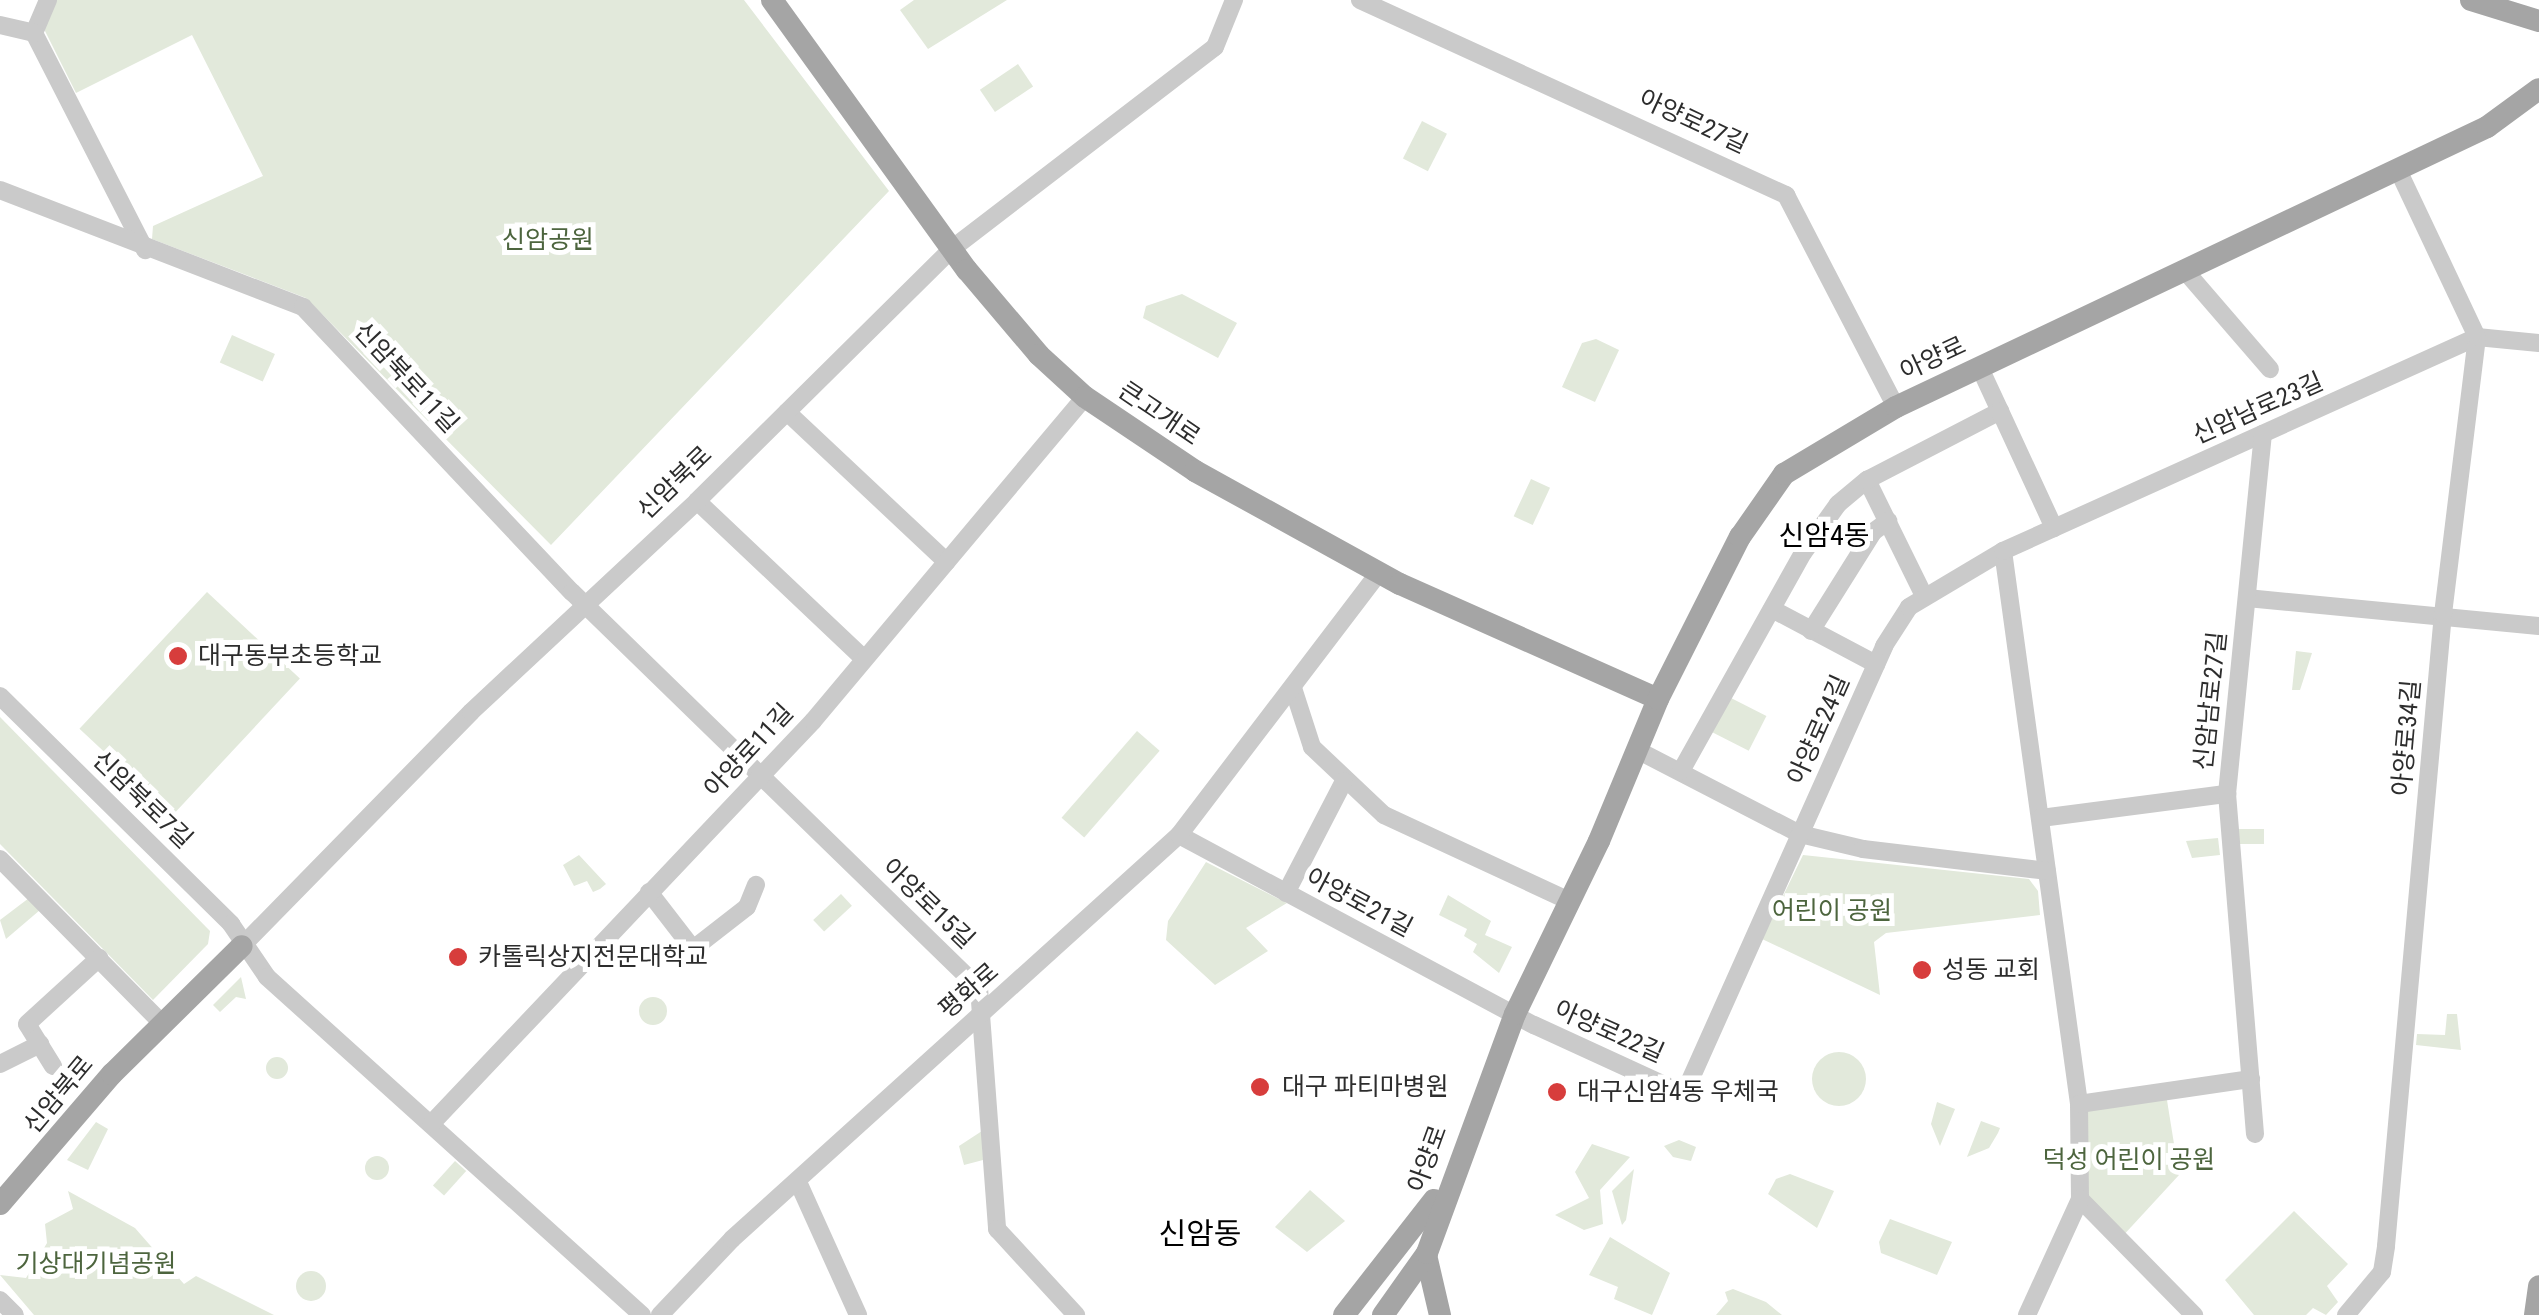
<!DOCTYPE html>
<html>
<head>
<meta charset="utf-8">
<style>
	body { margin:0 }
	#map { position:relative; width:2539px; height:1315px; overflow:hidden; background:#fff; font-family:"Roboto Condensed","Noto Sans KR",sans-serif }
	div>[style] { position:absolute }
	.green>* { inset:0; background:#e2e9db; transform-origin:0 0 }
	.round { border-radius:50% }
	.minor>* { height:18px; margin:-9px; padding:0 9px; transform-origin:9px; border-radius:9px; background:#cacaca }
	.major>* { height:22px; margin:-11px; padding:0 11px; transform-origin:11px; border-radius:11px; background:#a5a5a5 }
	.dots>* { width:28px; height:28px; translate:-50% -50%; box-sizing:border-box; border:5px solid #fff; border-radius:50% }
	span { translate:-50% -50%; white-space:nowrap; text-align:center; line-height:1.15; -webkit-text-stroke:10px #fff; paint-order:stroke }
	.street-label { font-size:25px; color:#2d2d2d }
	.park-label { font-size:25px; color:#4d653e }
	.poi-label { font-size:25px; color:#2d2d2d }
	.left { translate:0 -50%; text-align:left }
	.neighbourhood-label { font-size:28px; color:#000 }
	.quarter-label { font-size:30px; color:#000 }
</style>
</head>
<body>
<div id="map">
	<div class="green">
		<div style="clip-path:polygon(55px 0,744px 0,889px 191px,551px 545px,306px 298px,152px 239px,153px 226px,263px 176px,192px 35px,76px 93px,44px 29px)"></div>
		<div style="clip-path:polygon(914px 0,1007px 0,928px 49px,900px 10px)"></div>
		<div style="left:1018px;top:64px;width:27px;height:46px;rotate:56deg"></div>
		<div style="left:1422px;top:121px;width:28px;height:42px;rotate:27deg"></div>
		<div style="clip-path:polygon(1182px 294px,1237px 323px,1218px 358px,1143px 318px,1146px 306px)"></div>
		<div style="left:232px;top:335px;width:47px;height:30px;rotate:24deg"></div>
		<div style="clip-path:polygon(1596px 339px,1619px 350px,1595px 402px,1562px 387px,1582px 343px)"></div>
		<div style="left:1531px;top:479px;width:21px;height:41px;rotate:25deg"></div>
		<div style="left:207px;top:592px;width:127px;height:187px;rotate:43deg"></div>
		<div style="clip-path:polygon(2296px 651px,2312px 653px,2300px 690px,2292px 690px)"></div>
		<div style="left:1729px;top:697px;width:42px;height:39px;rotate:27deg"></div>
		<div style="clip-path:polygon(0 717px,210px 931px,208px 944px,153px 1000px,0 844px)"></div>
		<div style="left:1137px;top:731px;width:30px;height:115px;rotate:41deg"></div>
		<div style="left:2264px;top:829px;width:15px;height:27px;rotate:90deg"></div>
		<div style="clip-path:polygon(2218px 838px,2220px 855px,2192px 858px,2186px 841px)"></div>
		<div style="clip-path:polygon(579px 855px,606px 884px,600px 889px,593px 892px,587px 881px,574px 886px,563px 865px)"></div>
		<div style="clip-path:polygon(1803px 855px,2029px 879px,2038px 891px,2040px 915px,1886px 933px,1874px 942px,1880px 995px,1762px 939px)"></div>
		<div style="clip-path:polygon(1206px 862px,1287px 903px,1246px 928px,1268px 951px,1215px 985px,1166px 940px,1168px 921px)"></div>
		<div style="left:841px;top:894px;width:16px;height:38px;rotate:47deg"></div>
		<div style="clip-path:polygon(1448px 895px,1491px 921px,1485px 935px,1512px 947px,1499px 973px,1473px 952px,1477px 944px,1464px 936px,1467px 929px,1439px 915px)"></div>
		<div style="clip-path:polygon(29px 898px,40px 910px,6px 939px,0 920px)"></div>
		<div style="clip-path:polygon(241px 977px,246px 999px,236px 997px,220px 1012px,213px 1005px)"></div>
		<div class="round" style="left:639px;top:997px;width:28px;height:28px"></div>
		<div style="clip-path:polygon(2447px 1014px,2457px 1014px,2461px 1050px,2416px 1045px,2417px 1034px,2445px 1035px)"></div>
		<div class="round" style="left:1812px;top:1052px;width:54px;height:54px"></div>
		<div class="round" style="left:266px;top:1057px;width:22px;height:22px"></div>
		<div style="clip-path:polygon(2166px 1094px,2179px 1175px,2120px 1239px,2083px 1198px,2083px 1106px)"></div>
		<div style="clip-path:polygon(1937px 1102px,1955px 1109px,1940px 1146px,1931px 1124px)"></div>
		<div style="clip-path:polygon(1981px 1121px,2000px 1128px,1998px 1133px,1989px 1148px,1967px 1157px)"></div>
		<div style="clip-path:polygon(96px 1122px,108px 1129px,88px 1170px,67px 1160px)"></div>
		<div style="clip-path:polygon(982px 1131px,983px 1160px,964px 1165px,959px 1146px)"></div>
		<div style="clip-path:polygon(1679px 1140px,1696px 1147px,1691px 1161px,1673px 1157px,1664px 1146px)"></div>
		<div style="clip-path:polygon(1592px 1144px,1630px 1157px,1600px 1190px,1603px 1224px,1584px 1230px,1555px 1215px,1589px 1198px,1575px 1172px)"></div>
		<div class="round" style="left:365px;top:1156px;width:24px;height:24px"></div>
		<div style="left:455px;top:1161px;width:15px;height:33px;rotate:42deg"></div>
		<div style="clip-path:polygon(1634px 1169px,1626px 1220px,1622px 1225px,1612px 1191px)"></div>
		<div style="clip-path:polygon(1790px 1174px,1834px 1191px,1817px 1228px,1768px 1194px,1776px 1179px)"></div>
		<div style="clip-path:polygon(1310px 1190px,1345px 1221px,1307px 1252px,1275px 1227px)"></div>
		<div style="clip-path:polygon(68px 1191px,135px 1228px,184px 1284px,196px 1276px,274px 1315px,34px 1315px,0 1275px,26px 1278px,47px 1243px,45px 1224px,73px 1209px)"></div>
		<div style="clip-path:polygon(2294px 1211px,2348px 1264px,2327px 1286px,2338px 1302px,2326px 1315px,2313px 1308px,2306px 1315px,2254px 1315px,2225px 1280px)"></div>
		<div style="clip-path:polygon(1890px 1219px,1952px 1242px,1937px 1275px,1881px 1253px,1879px 1242px)"></div>
		<div style="clip-path:polygon(1610px 1237px,1670px 1273px,1652px 1315px,1614px 1299px,1618px 1287px,1589px 1275px)"></div>
		<div class="round" style="left:296px;top:1271px;width:30px;height:30px"></div>
		<div style="clip-path:polygon(1733px 1289px,1766px 1302px,1782px 1315px,1716px 1315px,1728px 1301px,1725px 1292px)"></div>
	</div>
	<div class="minor">
		<div style="left:48px;top:0;width:36px;rotate:113deg"></div>
		<div style="left:34px;top:33px;width:244px;rotate:62.9deg"></div>
		<div style="left:1360px;top:0;width:469px;rotate:24.6deg"></div>
		<div style="left:1786px;top:195px;width:239px;rotate:62.6deg"></div>
		<div style="left:0;top:25px;width:35px;rotate:13deg"></div>
		<div style="left:0;top:190px;width:325px;rotate:21.1deg"></div>
		<div style="left:303px;top:307px;width:392px;rotate:46.7deg"></div>
		<div style="left:572px;top:592px;width:568px;rotate:44.22deg"></div>
		<div style="left:979px;top:988px;width:242px;rotate:85.7deg"></div>
		<div style="left:997px;top:1229px;width:117px;rotate:47.4deg"></div>
		<div style="left:2187px;top:273px;width:127px;rotate:49.2deg"></div>
		<div style="left:1980px;top:368px;width:47px;rotate:65.1deg"></div>
		<div style="left:787px;top:412px;width:219px;rotate:43.2deg"></div>
		<div style="left:1867px;top:480px;width:129px;rotate:63.8deg"></div>
		<div style="left:697px;top:501px;width:228px;rotate:43.4deg"></div>
		<div style="left:2003px;top:551px;width:558px;rotate:82.17deg"></div>
		<div style="left:2079px;top:1104px;width:95px;rotate:89.4deg"></div>
		<div style="left:2080px;top:1199px;width:163px;rotate:45.5deg"></div>
		<div style="left:2247px;top:598px;width:293px;rotate:5.5deg"></div>
		<div style="left:1772px;top:609px;width:118px;rotate:27.9deg"></div>
		<div style="left:1811px;top:631px;width:117px;rotate:-57.9deg"></div>
		<div style="left:1873px;top:532px;width:19px;rotate:-36deg"></div>
		<div style="left:1293px;top:688px;width:62px;rotate:72.1deg"></div>
		<div style="left:1312px;top:747px;width:99px;rotate:43.4deg"></div>
		<div style="left:1384px;top:815px;width:206px;rotate:24.9deg"></div>
		<div style="left:0;top:696px;width:325px;rotate:44.6deg"></div>
		<div style="left:231px;top:924px;width:64px;rotate:55.8deg"></div>
		<div style="left:267px;top:977px;width:505px;rotate:42.03deg"></div>
		<div style="left:1639px;top:751px;width:181px;rotate:27.3deg"></div>
		<div style="left:1800px;top:834px;width:65px;rotate:13.4deg"></div>
		<div style="left:1863px;top:849px;width:185px;rotate:6.8deg"></div>
		<div style="left:1681px;top:771px;width:250px;rotate:-60.8deg"></div>
		<div style="left:1803px;top:553px;width:60px;rotate:-54.5deg"></div>
		<div style="left:1838px;top:504px;width:38px;rotate:-40deg"></div>
		<div style="left:1867px;top:480px;width:150px;rotate:-27.4deg"></div>
		<div style="left:2000px;top:411px;width:129px;rotate:65.2deg"></div>
		<div style="left:2041px;top:818px;width:188px;rotate:-7.4deg"></div>
		<div style="left:1179px;top:835px;width:403px;rotate:28.2deg"></div>
		<div style="left:1534px;top:1025px;width:165px;rotate:24.7deg"></div>
		<div style="left:1684px;top:1094px;width:491px;rotate:-65.9deg"></div>
		<div style="left:1884px;top:646px;width:46px;rotate:-57.3deg"></div>
		<div style="left:1909px;top:607px;width:109px;rotate:-30.8deg"></div>
		<div style="left:2003px;top:551px;width:520px;rotate:-24.3deg"></div>
		<div style="left:2477px;top:337px;width:62px;rotate:5.5deg"></div>
		<div style="left:0;top:859px;width:231px;rotate:45.4deg"></div>
		<div style="left:649px;top:892px;width:72px;rotate:52.3deg"></div>
		<div style="left:693px;top:949px;width:68px;rotate:-37.9deg"></div>
		<div style="left:747px;top:907px;width:24px;rotate:-68deg"></div>
		<div style="left:1286px;top:893px;width:126px;rotate:-62.6deg"></div>
		<div style="left:242px;top:946px;width:327px;rotate:-45.6deg"></div>
		<div style="left:471px;top:712px;width:309px;rotate:-43deg"></div>
		<div style="left:697px;top:501px;width:360px;rotate:-44.7deg"></div>
		<div style="left:953px;top:248px;width:330px;rotate:-37.5deg"></div>
		<div style="left:1215px;top:47px;width:51px;rotate:-68deg"></div>
		<div style="left:0;top:1064px;width:45px;rotate:-26.6deg"></div>
		<div style="left:53px;top:1066px;width:49px;rotate:-121.8deg"></div>
		<div style="left:27px;top:1024px;width:98px;rotate:-42.5deg"></div>
		<div style="left:2079px;top:1104px;width:174px;rotate:-8.3deg"></div>
		<div style="left:431px;top:1124px;width:555px;rotate:-46.53deg"></div>
		<div style="left:813px;top:721px;width:423px;rotate:-50deg"></div>
		<div style="left:2255px;top:1134px;width:341px;rotate:-94.7deg"></div>
		<div style="left:2227px;top:794px;width:362px;rotate:-84.3deg"></div>
		<div style="left:798px;top:1182px;width:146px;rotate:65.7deg"></div>
		<div style="left:0;top:1300px;width:21px;rotate:45deg"></div>
		<div style="left:660px;top:1315px;width:105px;rotate:-46.5deg"></div>
		<div style="left:732px;top:1239px;width:603px;rotate:-42.11deg"></div>
		<div style="left:1179px;top:835px;width:330px;rotate:-52.7deg"></div>
		<div style="left:2027px;top:1315px;width:128px;rotate:-65.4deg"></div>
		<div style="left:2346px;top:1315px;width:56px;rotate:-50.1deg"></div>
		<div style="left:2382px;top:1272px;width:26px;rotate:-81deg"></div>
		<div style="left:2386px;top:1246px;width:635px;rotate:-84.85deg"></div>
		<div style="left:2443px;top:614px;width:279px;rotate:-83deg"></div>
		<div style="left:2477px;top:337px;width:185px;rotate:-115.3deg"></div>
	</div>
	<div class="major">
		<div style="left:772px;top:0;width:333px;rotate:54.2deg"></div>
		<div style="left:967px;top:270px;width:111px;rotate:49.7deg"></div>
		<div style="left:1039px;top:355px;width:62px;rotate:42.4deg"></div>
		<div style="left:1085px;top:397px;width:133px;rotate:33.9deg"></div>
		<div style="left:1195px;top:471px;width:234px;rotate:28.9deg"></div>
		<div style="left:1400px;top:584px;width:282px;rotate:24deg"></div>
		<div style="left:2471px;top:0;width:71px;rotate:17.2deg"></div>
		<div style="left:0;top:1204px;width:172px;rotate:-49.3deg"></div>
		<div style="left:112px;top:1074px;width:182px;rotate:-44.6deg"></div>
		<div style="left:1426px;top:1255px;width:62px;rotate:76.9deg"></div>
		<div style="left:1344px;top:1315px;width:146px;rotate:-52deg"></div>
		<div style="left:1383px;top:1315px;width:76px;rotate:-54.6deg"></div>
		<div style="left:1427px;top:1253px;width:255px;rotate:-69.8deg"></div>
		<div style="left:1515px;top:1014px;width:192px;rotate:-64.1deg"></div>
		<div style="left:1599px;top:841px;width:154px;rotate:-67.4deg"></div>
		<div style="left:1658px;top:699px;width:182px;rotate:-63.2deg"></div>
		<div style="left:1740px;top:537px;width:77px;rotate:-55.1deg"></div>
		<div style="left:1784px;top:474px;width:131px;rotate:-30.9deg"></div>
		<div style="left:1896px;top:407px;width:654px;rotate:-25.35deg"></div>
		<div style="left:2487px;top:127px;width:64px;rotate:-36.2deg"></div>
		<div style="left:2535px;top:1315px;width:29px;rotate:-82deg"></div>
	</div>
	<div class="dots">
		<div style="left:178px;top:656px;background:#d73d3c"></div>
		<div style="left:458px;top:957px;background:#d73d3c"></div>
		<div style="left:1922px;top:970px;background:#d73d3c"></div>
		<div style="left:1260px;top:1087px;background:#d73d3c"></div>
		<div style="left:1557px;top:1092px;background:#d73d3c"></div>
	</div>
	<div class="street-label">
		<span style="left:1693px;top:122px;rotate:25deg">아양로27길</span>
		<span style="left:1933px;top:359px;rotate:-25deg">아양로</span>
		<span style="left:406px;top:378px;rotate:47deg">신암북로11길</span>
		<span style="left:2258px;top:409px;rotate:-24deg">신암남로23길</span>
		<span style="left:1159px;top:414px;rotate:34deg">큰고개로</span>
		<span style="left:675px;top:483px;rotate:-44deg">신암북로</span>
		<span style="left:2211px;top:701px;rotate:-84deg">신암남로27길</span>
		<span style="left:1819px;top:730px;rotate:-66deg">아양로24길</span>
		<span style="left:2407px;top:738px;rotate:-85deg">아양로34길</span>
		<span style="left:749px;top:751px;rotate:-47deg">아양로11길</span>
		<span style="left:142px;top:800px;rotate:44deg">신암북로7길</span>
		<span style="left:1359px;top:903px;rotate:28deg">아양로21길</span>
		<span style="left:928px;top:904px;rotate:44deg">아양로15길</span>
		<span style="left:969px;top:991px;rotate:-41deg">평화로</span>
		<span style="left:1609px;top:1032px;rotate:24deg">아양로22길</span>
		<span style="left:59px;top:1095px;rotate:-50deg">신암북로</span>
		<span style="left:1428px;top:1159px;rotate:-70deg">아양로</span>
	</div>
	<div class="park-label">
		<span style="left:548px;top:240px">신암공원</span>
		<span style="left:1832px;top:911px">어린이 공원</span>
		<span style="left:2129px;top:1160px">덕성 어린이 공원</span>
		<span style="left:96px;top:1264px">기상대기념공원</span>
	</div>
	<div class="poi-label">
		<span class="left" style="left:198px;top:656px">대구동부초등학교</span>
		<span class="left" style="left:478px;top:957px">카톨릭상지전문대학교</span>
		<span class="left" style="left:1942px;top:970px">성동 교회</span>
		<span class="left" style="left:1282px;top:1087px">대구 파티마병원</span>
		<span class="left" style="left:1577px;top:1092px">대구신암4동 우체국</span>
	</div>
	<div class="neighbourhood-label">
		<span style="left:1824px;top:536px">신암4동</span>
	</div>
	<div class="quarter-label">
		<span style="left:1200px;top:1234px">신암동</span>
	</div>
</div>
</body>
</html>
